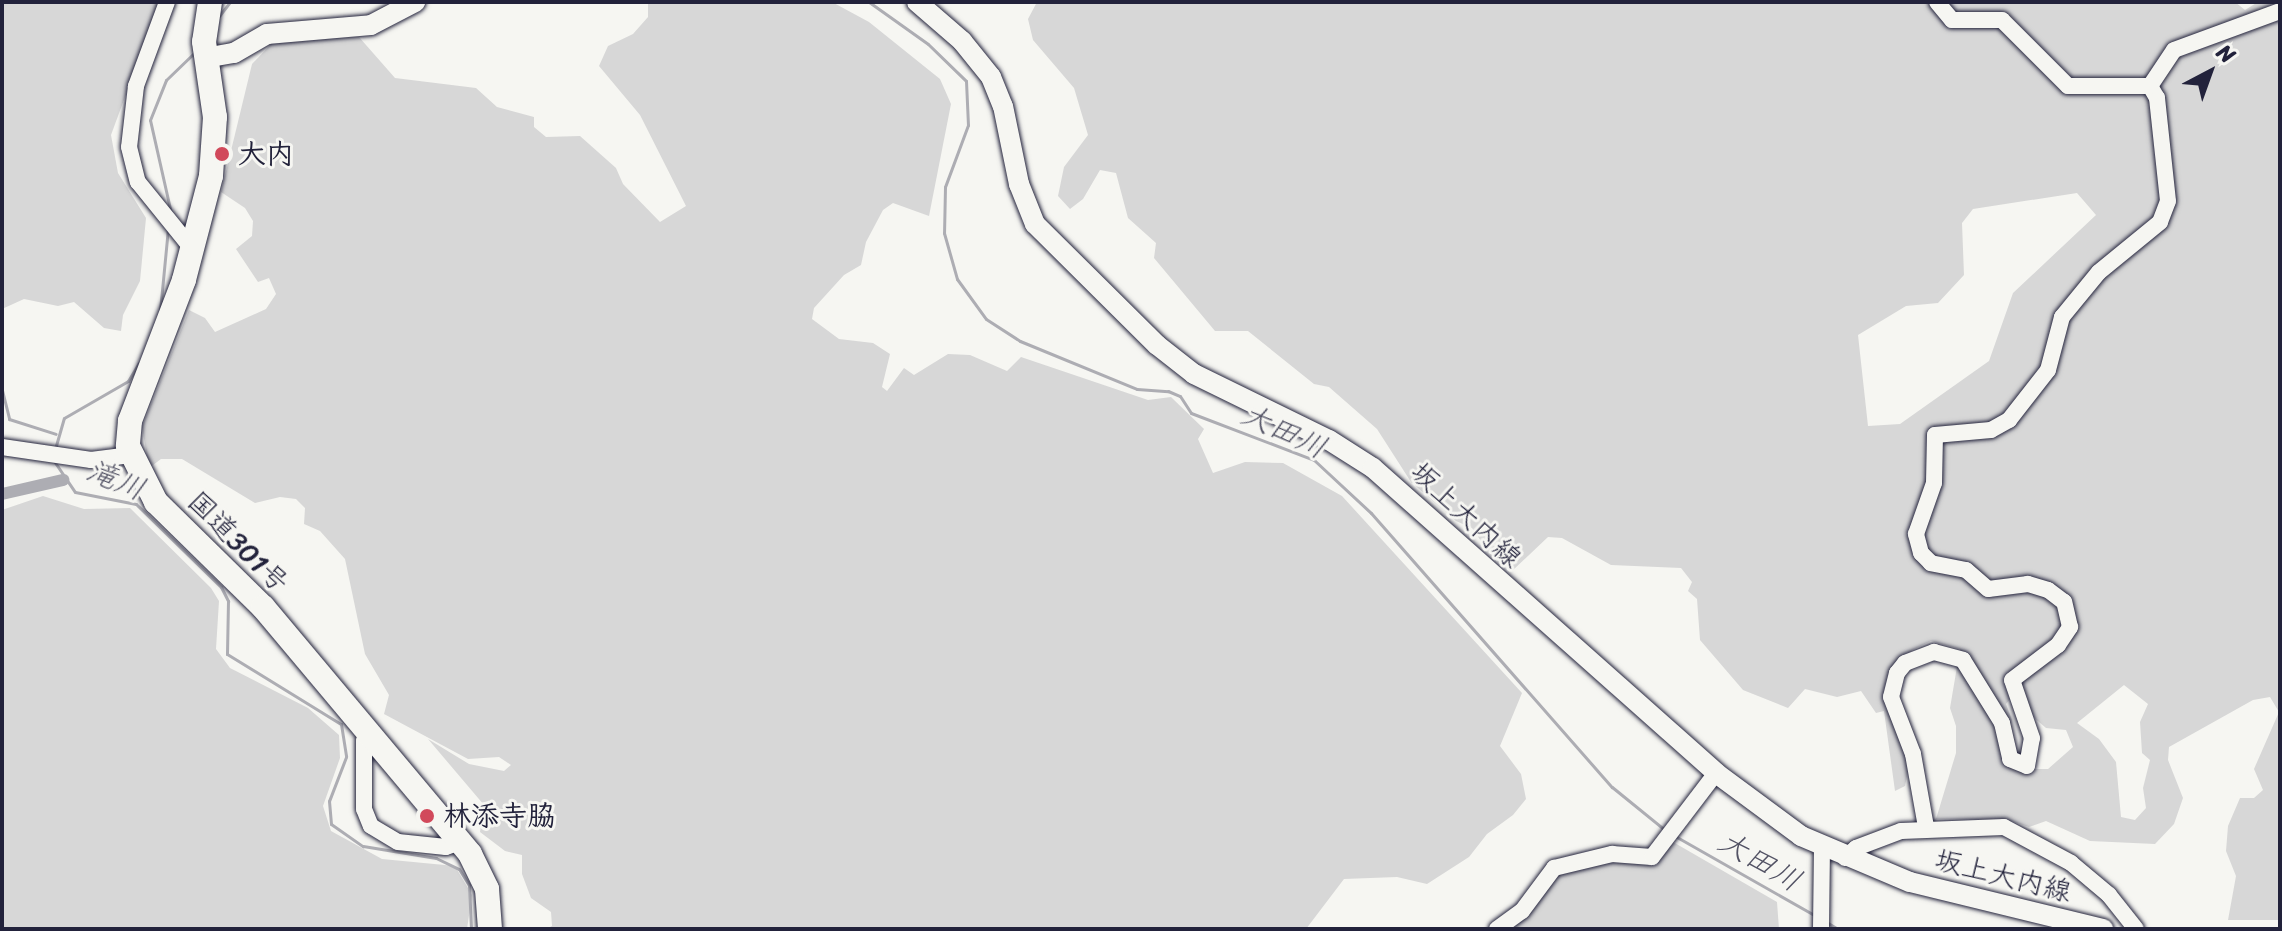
<!DOCTYPE html>
<html>
<head>
<meta charset="utf-8">
<style>
	body { margin:0 }
	#map { position:relative; width:2282px; height:931px; overflow:hidden; background:#f6f6f2; font-family:Sriracha,"Klee One",sans-serif }
	div>[style] { position:absolute }
	.green>* { inset:0; background:#d7d7d7 }
	.stream>* { height:3px; margin:-1.5px; padding:0 1.5px; transform-origin:1.5px; border-radius:1.5px; background:#adadb3 }
	.canal>* { height:12px; margin:-6px; padding:0 6px; transform-origin:6px; border-radius:6px; background:#adadb3 }
	.roads { filter:drop-shadow(0 0 2px #22223b) drop-shadow(0 0 2px #22223b) }
	.minor>* { height:16px; margin:-8px; padding:0 8px; transform-origin:8px; border-radius:8px; background:#f6f6f2 }
	.major>* { height:20px; margin:-10px; padding:0 10px; transform-origin:10px; border-radius:10px; background:#f6f6f2 }
	.highway>* { height:24px; margin:-12px; padding:0 12px; transform-origin:12px; border-radius:12px; background:#f6f6f2 }
	.dots>* { width:22px; height:22px; translate:-50% -50%; box-sizing:border-box; border:4px solid #f6f6f2; border-radius:50% }
	span { translate:-50% -50%; white-space:nowrap; text-align:center; line-height:1.15; -webkit-text-stroke:6px #f6f6f2; paint-order:stroke }
	.poi-label { font-size:28px; color:#22223b; font-weight:700 }
	.left { translate:0 -50%; text-align:left }
	.street-label { font-size:28px; color:#22223b }
	.water-label { font-size:30px; color:#535365; font-style:italic }
	.frame { position:absolute; inset:0; border:4px solid #22223b; pointer-events:none }
	.north { position:absolute; left:2170px; top:32px; width:80px; height:80px; -webkit-text-stroke:6px #f6f6f2; paint-order:stroke; rotate:41deg; font-size:22px; font-weight:700; line-height:32px; text-align:center; color:#22223b }
	.north::after { content:''; display:block; margin:auto; width:28px; height:36px; background:#22223b; clip-path:polygon(50% 0,100% 100%,50% 72%,0 100%) }
</style>
</head>
<body>
<div id="map">
	<div class="green">
		<div style="clip-path:polygon(2px 2px,160px 2px,111px 135px,118px 173px,146px 218px,140px 281px,123px 315px,121px 331px,104px 328px,74px 302px,58px 306px,24px 299px,2px 309px)"></div>
		<div style="clip-path:polygon(648px 2px,832px 2px,869px 22px,940px 79px,951px 104px,929px 216px,893px 203px,883px 210px,866px 242px,861px 265px,844px 275px,814px 308px,812px 319px,839px 339px,873px 343px,890px 354px,882px 387px,887px 391px,904px 368px,914px 375px,948px 354px,970px 355px,1007px 371px,1021px 357px,1148px 400px,1171px 397px,1204px 429px,1198px 439px,1213px 473px,1245px 462px,1283px 463px,1342px 496px,1522px 693px,1500px 746px,1521px 774px,1526px 799px,1513px 815px,1487px 834px,1469px 857px,1427px 884px,1397px 877px,1344px 879px,1306px 929px,546px 929px,552px 926px,551px 912px,531px 898px,522px 874px,522px 855px,505px 851px,480px 832px,484px 805px,428px 739px,469px 764px,504px 771px,511px 765px,499px 757px,468px 759px,384px 714px,389px 695px,365px 654px,345px 559px,320px 531px,304px 524px,305px 508px,296px 499px,280px 497px,255px 503px,182px 459px,161px 459px,149px 468px,142px 427px,189px 310px,205px 318px,215px 332px,266px 309px,276px 294px,269px 278px,258px 282px,236px 249px,252px 236px,253px 221px,245px 208px,221px 192px,252px 64px,275px 40px,359px 37px,395px 78px,476px 88px,497px 107px,534px 117px,534px 127px,546px 137px,580px 136px,616px 168px,623px 184px,660px 222px,686px 206px,640px 115px,599px 66px,608px 46px,633px 34px,648px 17px)"></div>
		<div style="clip-path:polygon(evenodd,1037px 2px,2235px 2px,2245px 10px,2258px 2px,2280px 2px,2280px 920px,2228px 920px,2236px 876px,2226px 851px,2228px 826px,2240px 798px,2254px 798px,2263px 790px,2254px 769px,2279px 712px,2270px 697px,2253px 700px,2169px 747px,2168px 760px,2183px 798px,2174px 824px,2155px 844px,2090px 841px,2046px 821px,2029px 827px,2008px 820px,1936px 819px,1956px 753px,1956px 726px,1950px 708px,1960px 649px,1931px 641px,1912px 650px,1887px 681px,1910px 762px,1905px 786px,1895px 791px,1884px 711px,1876px 713px,1861px 691px,1837px 697px,1805px 689px,1788px 708px,1743px 690px,1700px 640px,1697px 599px,1688px 591px,1692px 582px,1681px 568px,1611px 565px,1562px 538px,1548px 537px,1512px 571px,1492px 557px,1472px 528px,1456px 521px,1411px 482px,1377px 429px,1329px 387px,1314px 384px,1248px 331px,1215px 331px,1154px 258px,1156px 243px,1128px 218px,1116px 173px,1100px 170px,1083px 199px,1070px 209px,1058px 196px,1064px 167px,1088px 135px,1074px 88px,1033px 40px,1028px 19px,1037px 2px,2077px 193px,2096px 215px,2013px 293px,1989px 361px,1900px 424px,1868px 426px,1858px 335px,1906px 306px,1938px 303px,1964px 275px,1962px 223px,1973px 209px,2077px 193px,1037px 2px,2124px 685px,2148px 704px,2140px 722px,2142px 753px,2150px 760px,2143px 788px,2146px 808px,2135px 820px,2121px 817px,2116px 762px,2099px 739px,2077px 723px,2124px 685px,1037px 2px,2011px 698px,2046px 728px,2066px 730px,2073px 747px,2048px 769px,2019px 769px,2004px 752px,2012px 720px,2006px 704px,2011px 698px)"></div>
		<div style="clip-path:polygon(43px 496px,84px 509px,130px 508px,211px 588px,219px 601px,216px 649px,230px 668px,308px 708px,339px 735px,340px 758px,323px 806px,331px 831px,382px 859px,455px 866px,472px 895px,467px 929px,2px 929px,2px 510px)"></div>
		<div style="clip-path:polygon(1673px 842px,1777px 902px,1779px 929px,1503px 929px,1548px 875px,1615px 856px,1643px 861px)"></div>
	</div>
	<div class="stream">
		<div style="left:869px;top:2px;width:72px;rotate:35.4deg"></div>
		<div style="left:928px;top:44px;width:53px;rotate:44.2deg"></div>
		<div style="left:966px;top:81px;width:44px;rotate:87.4deg"></div>
		<div style="left:968px;top:125px;width:66px;rotate:110.4deg"></div>
		<div style="left:945px;top:187px;width:46px;rotate:91.2deg"></div>
		<div style="left:944px;top:233px;width:48px;rotate:74.2deg"></div>
		<div style="left:957px;top:279px;width:49px;rotate:54.1deg"></div>
		<div style="left:986px;top:319px;width:40px;rotate:32.9deg"></div>
		<div style="left:1020px;top:341px;width:126px;rotate:22.3deg"></div>
		<div style="left:1137px;top:389px;width:31px;rotate:4deg"></div>
		<div style="left:1168px;top:391px;width:13px;rotate:23deg"></div>
		<div style="left:1180px;top:396px;width:20px;rotate:57deg"></div>
		<div style="left:1191px;top:413px;width:132px;rotate:20.9deg"></div>
		<div style="left:1314px;top:460px;width:78px;rotate:42.9deg"></div>
		<div style="left:1371px;top:513px;width:365px;rotate:48.7deg"></div>
		<div style="left:1612px;top:787px;width:68px;rotate:39.1deg"></div>
		<div style="left:219px;top:16px;width:18px;rotate:-52deg"></div>
		<div style="left:171px;top:213px;width:95px;rotate:-102.7deg"></div>
		<div style="left:150px;top:120px;width:43px;rotate:-68.2deg"></div>
		<div style="left:166px;top:80px;width:40px;rotate:-44deg"></div>
		<div style="left:160px;top:311px;width:83px;rotate:-84.5deg"></div>
		<div style="left:2px;top:390px;width:30px;rotate:76deg"></div>
		<div style="left:9px;top:419px;width:49px;rotate:17.7deg"></div>
		<div style="left:55px;top:449px;width:32px;rotate:-74deg"></div>
		<div style="left:64px;top:418px;width:74px;rotate:-30deg"></div>
		<div style="left:128px;top:381px;width:21px;rotate:-59deg"></div>
		<div style="left:54px;top:461px;width:37px;rotate:56deg"></div>
		<div style="left:75px;top:492px;width:62px;rotate:11.1deg"></div>
		<div style="left:136px;top:504px;width:119px;rotate:44.3deg"></div>
		<div style="left:221px;top:587px;width:16px;rotate:63deg"></div>
		<div style="left:228px;top:601px;width:53px;rotate:91.1deg"></div>
		<div style="left:227px;top:654px;width:134px;rotate:31.6deg"></div>
		<div style="left:341px;top:724px;width:33px;rotate:81deg"></div>
		<div style="left:346px;top:757px;width:47px;rotate:111.1deg"></div>
		<div style="left:329px;top:801px;width:23px;rotate:85deg"></div>
		<div style="left:331px;top:824px;width:39px;rotate:35deg"></div>
		<div style="left:363px;top:846px;width:74px;rotate:9.3deg"></div>
		<div style="left:436px;top:858px;width:25px;rotate:26deg"></div>
		<div style="left:459px;top:869px;width:19px;rotate:58deg"></div>
		<div style="left:469px;top:885px;width:44px;rotate:87.4deg"></div>
		<div style="left:1675px;top:836px;width:160px;rotate:29.6deg"></div>
		<div style="left:1828px;top:923px;width:12px;rotate:31deg"></div>
	</div>
	<div class="canal">
		<div style="left:2px;top:494px;width:63px;rotate:-12.9deg"></div>
	</div>
	<div class="roads">
		<div class="minor">
			<div style="left:167px;top:2px;width:90px;rotate:110.3deg"></div>
			<div style="left:136px;top:86px;width:61px;rotate:96.5deg"></div>
			<div style="left:129px;top:147px;width:36px;rotate:76deg"></div>
			<div style="left:138px;top:182px;width:87px;rotate:51deg"></div>
			<div style="left:2150px;top:86px;width:43px;rotate:-56.3deg"></div>
			<div style="left:2174px;top:50px;width:113px;rotate:-20.2deg"></div>
			<div style="left:2px;top:447px;width:90px;rotate:8.3deg"></div>
			<div style="left:91px;top:460px;width:40px;rotate:-7.1deg"></div>
			<div style="left:369px;top:732px;width:10px;rotate:119deg"></div>
			<div style="left:364px;top:741px;width:68px;rotate:90deg"></div>
			<div style="left:364px;top:809px;width:18px;rotate:68deg"></div>
			<div style="left:371px;top:826px;width:31px;rotate:31deg"></div>
			<div style="left:398px;top:842px;width:48px;rotate:5.9deg"></div>
			<div style="left:446px;top:847px;width:15px;rotate:-20deg"></div>
			<div style="left:1926px;top:827px;width:74px;rotate:-100.1deg"></div>
			<div style="left:1913px;top:754px;width:61px;rotate:-111.1deg"></div>
			<div style="left:1891px;top:697px;width:25px;rotate:-76deg"></div>
			<div style="left:1897px;top:673px;width:13px;rotate:-51deg"></div>
			<div style="left:1905px;top:663px;width:31px;rotate:-21deg"></div>
			<div style="left:1934px;top:652px;width:30px;rotate:15deg"></div>
			<div style="left:1963px;top:660px;width:74px;rotate:58.2deg"></div>
			<div style="left:2002px;top:723px;width:37px;rotate:77deg"></div>
			<div style="left:2010px;top:759px;width:18px;rotate:22deg"></div>
			<div style="left:2027px;top:766px;width:28px;rotate:-80deg"></div>
			<div style="left:2032px;top:738px;width:61px;rotate:-109deg"></div>
			<div style="left:2012px;top:680px;width:58px;rotate:-37.3deg"></div>
			<div style="left:2058px;top:645px;width:22px;rotate:-56deg"></div>
			<div style="left:2070px;top:627px;width:26px;rotate:-103deg"></div>
			<div style="left:2064px;top:602px;width:20px;rotate:-143deg"></div>
			<div style="left:2048px;top:590px;width:21px;rotate:-163deg"></div>
			<div style="left:2028px;top:584px;width:40px;rotate:172.9deg"></div>
			<div style="left:1988px;top:589px;width:29px;rotate:-139deg"></div>
			<div style="left:1966px;top:570px;width:36px;rotate:-169deg"></div>
			<div style="left:1931px;top:563px;width:14px;rotate:-135deg"></div>
			<div style="left:1921px;top:553px;width:20px;rotate:-105deg"></div>
			<div style="left:1916px;top:534px;width:54px;rotate:-70.6deg"></div>
			<div style="left:1934px;top:483px;width:48px;rotate:-88.8deg"></div>
			<div style="left:1935px;top:435px;width:56px;rotate:-5.1deg"></div>
			<div style="left:1991px;top:430px;width:21px;rotate:-29deg"></div>
			<div style="left:2009px;top:420px;width:63px;rotate:-52deg"></div>
			<div style="left:2048px;top:370px;width:55px;rotate:-75.2deg"></div>
			<div style="left:2062px;top:317px;width:58px;rotate:-50.6deg"></div>
			<div style="left:2099px;top:272px;width:79px;rotate:-39.3deg"></div>
			<div style="left:2160px;top:222px;width:22px;rotate:-69deg"></div>
			<div style="left:2168px;top:201px;width:104px;rotate:-96.1deg"></div>
			<div style="left:2157px;top:98px;width:14px;rotate:-120deg"></div>
			<div style="left:2150px;top:86px;width:82px;rotate:180deg"></div>
			<div style="left:2068px;top:86px;width:93px;rotate:-135deg"></div>
			<div style="left:2002px;top:20px;width:50px;rotate:180deg"></div>
			<div style="left:1952px;top:20px;width:23px;rotate:-130deg"></div>
			<div style="left:1845px;top:858px;width:15px;rotate:-42deg"></div>
			<div style="left:1856px;top:848px;width:48px;rotate:-20.7deg"></div>
			<div style="left:1901px;top:831px;width:103px;rotate:-2.2deg"></div>
			<div style="left:2004px;top:827px;width:76px;rotate:28.2deg"></div>
			<div style="left:2071px;top:863px;width:50px;rotate:40.1deg"></div>
			<div style="left:2109px;top:895px;width:43px;rotate:51.5deg"></div>
			<div style="left:1497px;top:929px;width:31px;rotate:-36deg"></div>
			<div style="left:1522px;top:911px;width:54px;rotate:-53.3deg"></div>
			<div style="left:1554px;top:868px;width:60px;rotate:-13.6deg"></div>
			<div style="left:1612px;top:854px;width:40px;rotate:4.3deg"></div>
			<div style="left:1652px;top:857px;width:106px;rotate:-52.7deg"></div>
			<div style="left:1821px;top:929px;width:81px;rotate:-89.3deg"></div>
		</div>
		<div class="major">
			<div style="left:917px;top:2px;width:60px;rotate:40.9deg"></div>
			<div style="left:962px;top:41px;width:46px;rotate:51.1deg"></div>
			<div style="left:991px;top:77px;width:31px;rotate:68deg"></div>
			<div style="left:1003px;top:106px;width:80px;rotate:78.4deg"></div>
			<div style="left:1019px;top:184px;width:43px;rotate:68.2deg"></div>
			<div style="left:1035px;top:224px;width:172px;rotate:44.8deg"></div>
			<div style="left:1157px;top:345px;width:47px;rotate:38.1deg"></div>
			<div style="left:1194px;top:374px;width:150px;rotate:26.1deg"></div>
			<div style="left:1329px;top:440px;width:52px;rotate:32.5deg"></div>
			<div style="left:1373px;top:468px;width:459px;rotate:41.6deg"></div>
			<div style="left:1716px;top:773px;width:106px;rotate:36.5deg"></div>
			<div style="left:1801px;top:836px;width:118px;rotate:22.9deg"></div>
			<div style="left:1910px;top:882px;width:199px;rotate:13.7deg"></div>
			<div style="left:205px;top:58px;width:29px;rotate:-10deg"></div>
			<div style="left:234px;top:53px;width:38px;rotate:-30deg"></div>
			<div style="left:267px;top:34px;width:104px;rotate:-4.9deg"></div>
			<div style="left:371px;top:25px;width:50px;rotate:-27.6deg"></div>
		</div>
		<div class="highway">
			<div style="left:210px;top:2px;width:40px;rotate:98.5deg"></div>
			<div style="left:204px;top:42px;width:76px;rotate:81.7deg"></div>
			<div style="left:215px;top:117px;width:59px;rotate:93.9deg"></div>
			<div style="left:211px;top:176px;width:107px;rotate:104.6deg"></div>
			<div style="left:184px;top:280px;width:151px;rotate:111deg"></div>
			<div style="left:130px;top:421px;width:25px;rotate:95deg"></div>
			<div style="left:128px;top:446px;width:63px;rotate:63.4deg"></div>
			<div style="left:156px;top:502px;width:150px;rotate:44.5deg"></div>
			<div style="left:263px;top:607px;width:322px;rotate:50deg"></div>
			<div style="left:470px;top:854px;width:39px;rotate:64deg"></div>
			<div style="left:487px;top:889px;width:40px;rotate:85.7deg"></div>
		</div>
	</div>
	<div class="dots">
		<div style="left:222px;top:154px;background:#d1495b"></div>
		<div style="left:427px;top:816px;background:#d1495b"></div>
	</div>
	<div class="poi-label">
		<span class="left" style="left:238px;top:154px">大内</span>
		<span class="left" style="left:443px;top:816px">林添寺脇</span>
	</div>
	<div class="street-label">
		<span style="left:1466px;top:515px;rotate:43deg">坂上大内線</span>
		<span style="left:238px;top:542px;rotate:45deg">国道301号</span>
		<span style="left:2003px;top:876px;rotate:14deg">坂上大内線</span>
	</div>
	<div class="water-label">
		<span style="left:1284px;top:431px;rotate:25deg">大田川</span>
		<span style="left:116px;top:480px;rotate:22deg">滝川</span>
		<span style="left:1760px;top:861px;rotate:30deg">大田川</span>
	</div>
	<div class="frame"></div>
	<div class="north">N</div>
</div>
</body>
</html>
